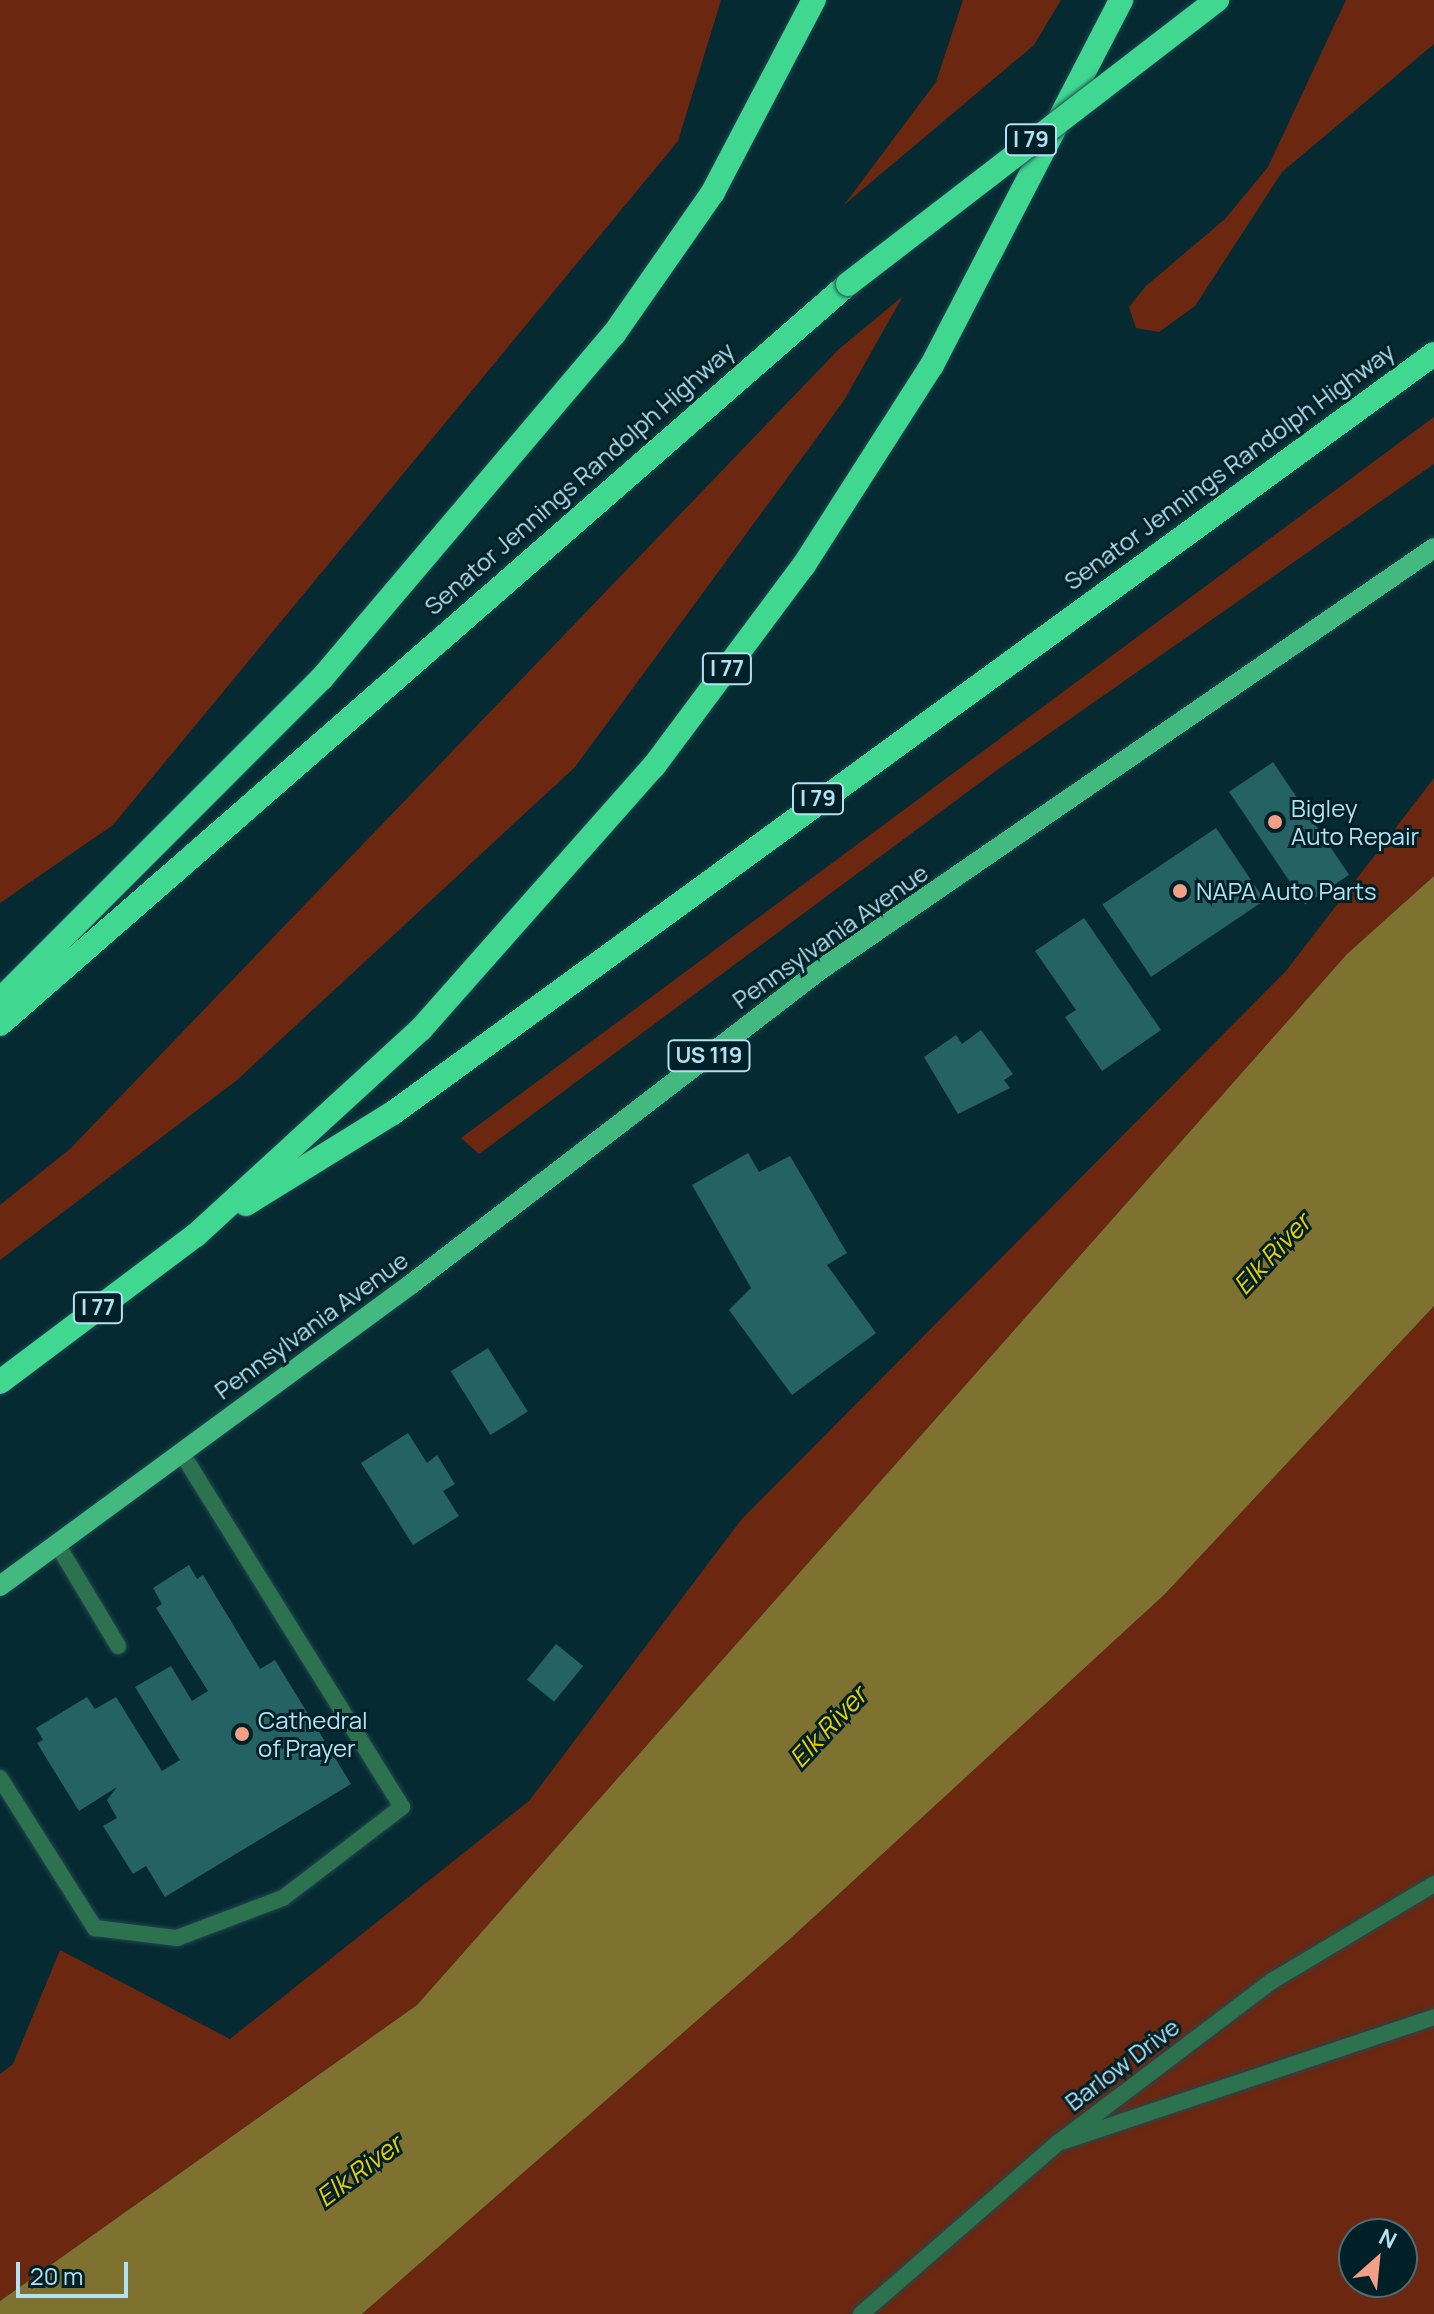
<!DOCTYPE html>
<html>
<head>
<meta charset="utf-8">
<style>
	body { margin:0 }
	#map { position:relative; width:1434px; height:2314px; overflow:hidden; background:#062a32; font-family:Manrope,sans-serif }
	div>[style] { position:absolute }
	.green>* { inset:0; background:#6c2710 }
	.water>* { inset:0; background:#7f7231 }
	.building>* { inset:0; background:#246264; transform-origin:0 0 }
	.roads { filter:drop-shadow(0 0 2px #224750) drop-shadow(0 0 2px #224750) }
	.lane>* { height:16px; margin:-8px; padding:0 8px; transform-origin:8px; border-radius:8px; background:#2c724e }
	.street>* { height:16px; margin:-8px; padding:0 8px; transform-origin:8px; border-radius:8px; background:#2c724e }
	.primary>* { height:20px; margin:-10px; padding:0 10px; transform-origin:10px; border-radius:10px; background:#42ba7f }
	.highway>* { height:24px; margin:-12px; padding:0 12px; transform-origin:12px; border-radius:12px; background:#40d890 }
	.bridges { filter:drop-shadow(0 0 2px #224750) drop-shadow(0 0 2px #224750) }
	.highway-bridge>* { height:24px; margin:-12px; padding:0 12px; transform-origin:12px; border-radius:12px; background:#40d890 }
	.dots>* { width:22px; height:22px; translate:-50% -50%; box-sizing:border-box; border:4px solid #002028; border-radius:50% }
	span { translate:-50% -50%; white-space:nowrap; text-align:center; line-height:1.15; -webkit-text-stroke:6px #002028; paint-order:stroke }
	.shield-label span { padding:2px 6px; background:#002028; border:2px solid; border-radius:6px; -webkit-text-stroke-width:0 }
	.shield-label { font-size:22px; color:#b2e1f0; font-weight:700 }
	.street-label { font-size:24px; color:#b2e1f0 }
	.poi-label { font-size:24px; color:#b2e1f0 }
	.left { translate:0 -50%; text-align:left }
	.water-label { font-size:26px; color:#ebcc05; font-style:italic }
	.north { position:absolute; left:1338px; top:2218px; width:80px; height:80px; box-sizing:border-box; background:#002028; border:2px solid #476d78; border-radius:50%; rotate:27deg; font-size:22px; font-weight:700; line-height:32px; text-align:center; color:#b2e1f0 }
	.north::after { content:''; display:block; margin:auto; width:28px; height:36px; background:#f39f85; clip-path:polygon(50% 0,100% 100%,50% 72%,0 100%) }
	.scale { position:absolute; left:16px; top:2262px; width:112px; height:36px; box-sizing:border-box; border:4px solid #b2e1f0; border-top:0; padding-left:10px; font-size:24px; line-height:28px; white-space:nowrap; color:#b2e1f0; -webkit-text-stroke:6px #002028; paint-order:stroke }
</style>
</head>
<body>
<div id="map">
	<div class="green">
		<div style="clip-path:polygon(0 0,721px 0,678px 141px,113px 825px,0 903px)"></div>
		<div style="clip-path:polygon(963px 0,1061px 0,1034px 45px,844px 205px,936px 82px)"></div>
		<div style="clip-path:polygon(1346px 0,1434px 0,1434px 44px,1282px 172px,1195px 306px,1159px 332px,1136px 328px,1129px 307px,1146px 286px,1225px 219px,1268px 167px)"></div>
		<div style="clip-path:polygon(903px 296px,843px 402px,575px 767px,237px 1080px,0 1260px,0 1205px,70px 1149px,838px 350px)"></div>
		<div style="clip-path:polygon(1434px 417px,1434px 464px,997px 770px,479px 1154px,461px 1138px)"></div>
		<div style="clip-path:polygon(1434px 778px,1434px 876px,1347px 954px,417px 2005px,0 2301px,0 2074px,13px 2064px,60px 1950px,230px 2039px,529px 1801px,741px 1520px,1286px 971px)"></div>
		<div style="clip-path:polygon(evenodd,1434px 1306px,1434px 2314px,362px 2314px,790px 1939px,1165px 1594px,1434px 1306px,1354px 2234px,1402px 2234px,1402px 2282px,1354px 2282px,1354px 2234px)"></div>
	</div>
	<div class="water">
		<div style="clip-path:polygon(1434px 876px,1434px 1306px,1165px 1594px,790px 1939px,362px 2314px,0 2314px,0 2301px,417px 2005px,1347px 954px)"></div>
	</div>
	<div class="building">
		<div style="left:1273px;top:762px;width:136px;height:53px;rotate:56deg"></div>
		<div style="left:1216px;top:828px;width:87px;height:137px;rotate:56deg"></div>
		<div style="clip-path:polygon(1084px 918px,1161px 1030px,1102px 1071px,1065px 1017px,1076px 1010px,1035px 951px)"></div>
		<div style="clip-path:polygon(981px 1030px,1013px 1074px,1004px 1080px,1010px 1088px,958px 1114px,924px 1057px,956px 1035px,962px 1044px)"></div>
		<div style="clip-path:polygon(748px 1153px,759px 1172px,790px 1156px,847px 1253px,827px 1265px,876px 1333px,792px 1395px,729px 1310px,751px 1288px,692px 1185px)"></div>
		<div style="left:488px;top:1348px;width:75px;height:44px;rotate:58deg"></div>
		<div style="clip-path:polygon(408px 1433px,427px 1463px,437px 1455px,455px 1484px,443px 1491px,459px 1516px,413px 1545px,361px 1463px)"></div>
		<div style="clip-path:polygon(189px 1565px,197px 1579px,203px 1575px,260px 1669px,275px 1660px,351px 1784px,165px 1897px,146px 1866px,133px 1874px,103px 1826px,117px 1818px,107px 1800px,117px 1787px,79px 1811px,37px 1743px,43px 1740px,36px 1728px,87px 1697px,95px 1709px,116px 1697px,162px 1771px,180px 1760px,135px 1687px,171px 1666px,192px 1701px,208px 1691px,156px 1608px,162px 1604px,153px 1588px)"></div>
		<div style="left:556px;top:1644px;width:35px;height:46px;rotate:39deg"></div>
	</div>
	<div class="roads">
		<div class="lane">
			<div style="left:57px;top:1544px;width:119px;rotate:59.1deg"></div>
			<div style="left:0;top:1778px;width:178px;rotate:57.7deg"></div>
			<div style="left:95px;top:1928px;width:83px;rotate:7deg"></div>
			<div style="left:177px;top:1938px;width:113px;rotate:-20.7deg"></div>
			<div style="left:283px;top:1898px;width:150px;rotate:-37.4deg"></div>
			<div style="left:402px;top:1807px;width:417px;rotate:-121.9deg"></div>
			<div style="left:1064px;top:2141px;width:390px;rotate:-18.5deg"></div>
		</div>
		<div class="street">
			<div style="left:861px;top:2314px;width:262px;rotate:-41deg"></div>
			<div style="left:1059px;top:2142px;width:267px;rotate:-37.1deg"></div>
			<div style="left:1272px;top:1981px;width:189px;rotate:-30.9deg"></div>
		</div>
		<div class="primary">
			<div style="left:0;top:1586px;width:509px;rotate:-36.28deg"></div>
			<div style="left:410px;top:1285px;width:517px;rotate:-37.53deg"></div>
			<div style="left:820px;top:970px;width:745px;rotate:-34.5deg"></div>
		</div>
		<div class="highway">
			<div style="left:0;top:1000px;width:455px;rotate:-45deg"></div>
			<div style="left:322px;top:678px;width:451px;rotate:-49.7deg"></div>
			<div style="left:614px;top:334px;width:173px;rotate:-55.1deg"></div>
			<div style="left:713px;top:192px;width:217px;rotate:-62.3deg"></div>
			<div style="left:0;top:1024px;width:1125px;rotate:-41.11deg"></div>
			<div style="left:246px;top:1204px;width:173px;rotate:-31.8deg"></div>
			<div style="left:393px;top:1113px;width:1288px;rotate:-36.1deg"></div>
			<div style="left:0;top:1382px;width:245px;rotate:-36.9deg"></div>
			<div style="left:196px;top:1235px;width:305px;rotate:-42.5deg"></div>
			<div style="left:421px;top:1029px;width:351px;rotate:-48.5deg"></div>
			<div style="left:654px;top:766px;width:251px;rotate:-53.3deg"></div>
			<div style="left:804px;top:565px;width:237px;rotate:-57.4deg"></div>
			<div style="left:932px;top:365px;width:411px;rotate:-62.6deg"></div>
		</div>
	</div>
	<div class="bridges">
		<div class="highway-bridge">
			<div style="left:848px;top:284px;width:466px;rotate:-37.6deg"></div>
		</div>
	</div>
	<div class="dots">
		<div style="left:1275px;top:822px;background:#f39f85"></div>
		<div style="left:1180px;top:891px;background:#f39f85"></div>
		<div style="left:242px;top:1734px;background:#f39f85"></div>
	</div>
	<div class="shield-label">
		<span style="left:1031px;top:140px">I 79</span>
		<span style="left:727px;top:669px">I 77</span>
		<span style="left:818px;top:799px">I 79</span>
		<span style="left:709px;top:1056px">US 119</span>
		<span style="left:98px;top:1308px">I 77</span>
	</div>
	<div class="street-label">
		<span style="left:1229px;top:466px;rotate:-36deg">Senator Jennings Randolph Highway</span>
		<span style="left:579px;top:478px;rotate:-41deg">Senator Jennings Randolph Highway</span>
		<span style="left:830px;top:936px;rotate:-35deg">Pennsylvania Avenue</span>
		<span style="left:311px;top:1325px;rotate:-36deg">Pennsylvania Avenue</span>
		<span style="left:1122px;top:2064px;rotate:-37deg">Barlow Drive</span>
	</div>
	<div class="poi-label">
		<span class="left" style="left:1291px;top:822px">Bigley<br>Auto Repair</span>
		<span class="left" style="left:1196px;top:891px">NAPA Auto Parts</span>
		<span class="left" style="left:258px;top:1734px">Cathedral<br>of Prayer</span>
	</div>
	<div class="water-label">
		<span style="left:1272px;top:1254px;rotate:-47deg">Elk River</span>
		<span style="left:828px;top:1727px;rotate:-47deg">Elk River</span>
		<span style="left:359px;top:2171px;rotate:-37deg">Elk River</span>
	</div>
	<div class="north">N</div>
	<div class="scale">20 m</div>
</div>
</body>
</html>
